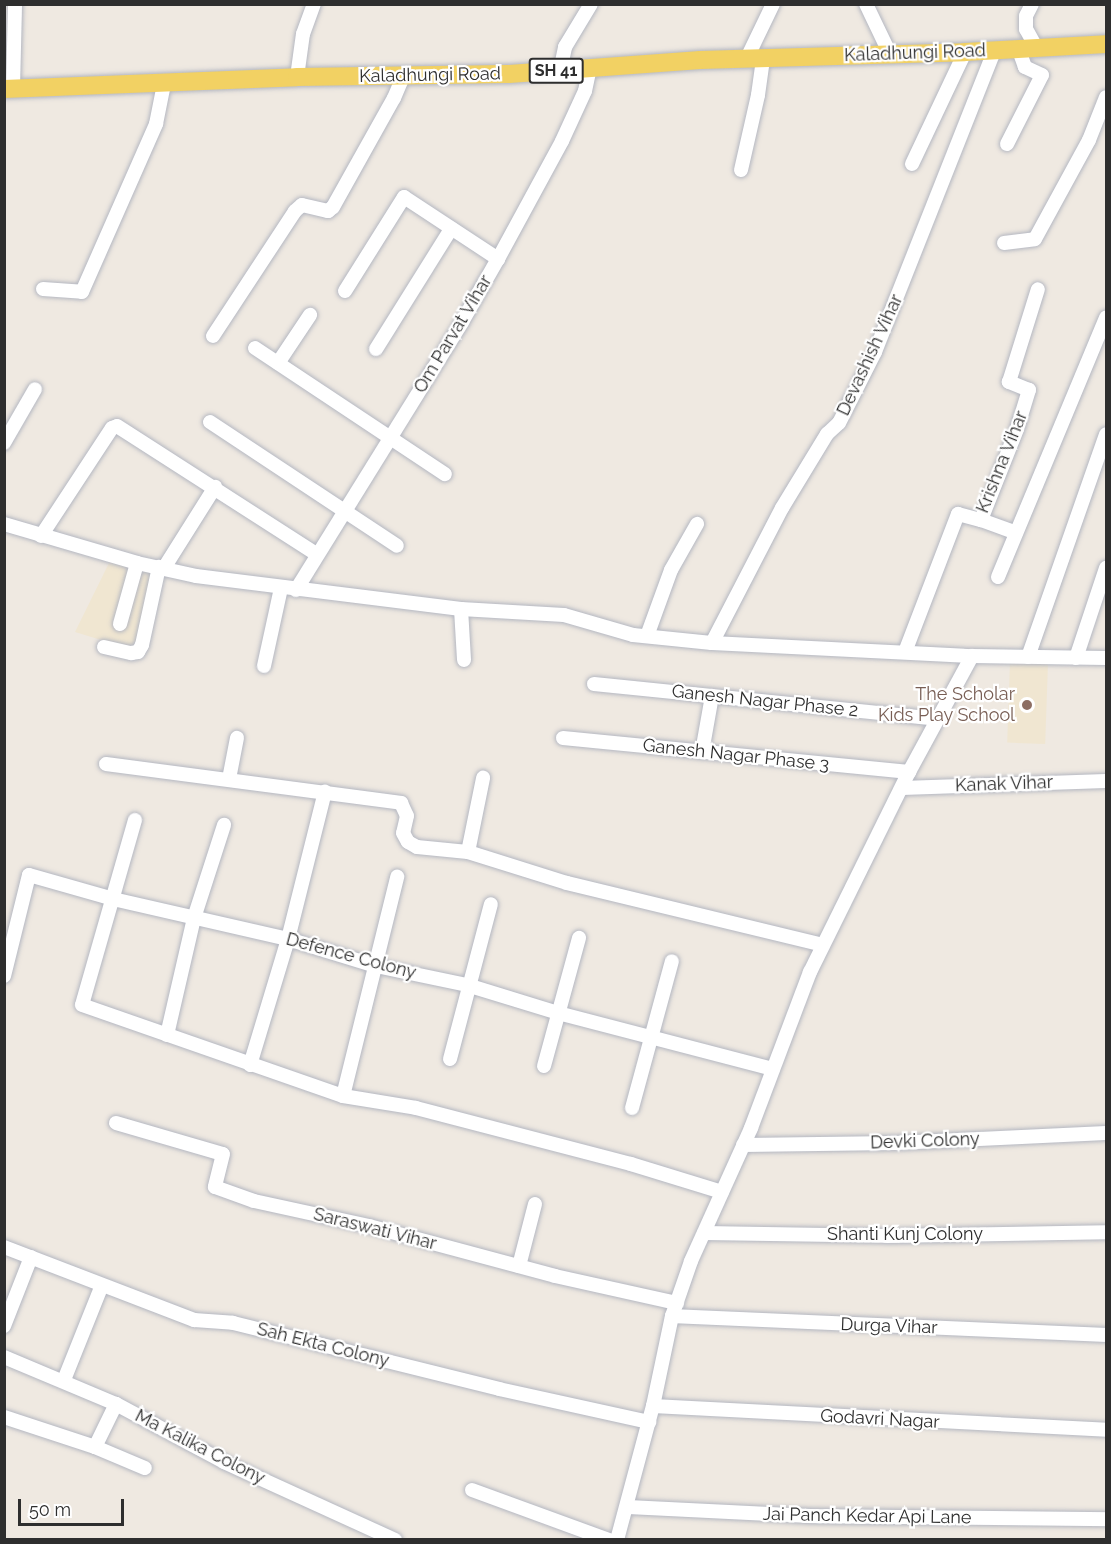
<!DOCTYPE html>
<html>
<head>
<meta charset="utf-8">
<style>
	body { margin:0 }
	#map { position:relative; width:1111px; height:1544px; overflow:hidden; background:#efe9e1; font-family:Raleway,sans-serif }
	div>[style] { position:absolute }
	.education>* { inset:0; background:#f0e6d1; transform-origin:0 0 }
	.roads { filter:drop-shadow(0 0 2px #b4b7c1) drop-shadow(0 0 2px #b4b7c1) }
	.minor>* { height:14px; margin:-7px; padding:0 7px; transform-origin:7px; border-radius:7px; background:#fff }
	.major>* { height:18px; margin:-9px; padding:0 9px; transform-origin:9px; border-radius:9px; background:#f2d163 }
	.dots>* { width:16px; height:16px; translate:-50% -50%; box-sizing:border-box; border:3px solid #fff; border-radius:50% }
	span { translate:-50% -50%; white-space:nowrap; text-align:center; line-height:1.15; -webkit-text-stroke:4.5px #fff; paint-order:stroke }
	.shield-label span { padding:2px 4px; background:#fff; border:2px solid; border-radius:4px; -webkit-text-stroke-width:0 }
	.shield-label { font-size:16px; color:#2e2e2e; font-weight:700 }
	.street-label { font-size:18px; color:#2e2e2e }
	.education-label { font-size:18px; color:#785e54 }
	.right { translate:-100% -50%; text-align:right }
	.frame { position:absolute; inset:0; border:6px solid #2e2e2e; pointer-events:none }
	.scale { position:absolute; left:18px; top:1499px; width:106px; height:27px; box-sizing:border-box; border:3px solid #2e2e2e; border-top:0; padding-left:8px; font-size:18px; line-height:21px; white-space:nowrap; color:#2e2e2e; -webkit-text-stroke:4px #fff; paint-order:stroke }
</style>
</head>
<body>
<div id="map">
	<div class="education">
		<div style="clip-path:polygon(110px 561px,153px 571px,139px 645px,134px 650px,75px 632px)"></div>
		<div style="left:1048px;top:663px;width:81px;height:38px;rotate:92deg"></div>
	</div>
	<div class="roads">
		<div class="minor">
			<div style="left:866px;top:4px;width:55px;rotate:64.4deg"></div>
			<div style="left:1032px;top:4px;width:13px;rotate:117deg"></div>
			<div style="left:1026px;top:16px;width:13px;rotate:90deg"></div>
			<div style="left:1026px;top:29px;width:21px;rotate:61deg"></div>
			<div style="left:747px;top:58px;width:60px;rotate:-64.3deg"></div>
			<div style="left:560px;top:71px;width:25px;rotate:-78deg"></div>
			<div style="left:565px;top:47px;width:50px;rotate:-58.8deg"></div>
			<div style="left:297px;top:77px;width:43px;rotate:-82.1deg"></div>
			<div style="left:303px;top:34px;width:32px;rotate:-70deg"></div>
			<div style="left:13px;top:88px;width:84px;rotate:-88.6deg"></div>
			<div style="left:1007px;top:144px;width:77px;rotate:-63.1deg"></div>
			<div style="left:1042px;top:75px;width:19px;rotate:-155deg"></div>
			<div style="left:1025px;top:67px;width:20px;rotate:-110deg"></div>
			<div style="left:912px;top:164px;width:124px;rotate:-64.7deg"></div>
			<div style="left:741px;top:170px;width:77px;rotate:-77.2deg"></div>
			<div style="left:758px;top:95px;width:37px;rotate:-82deg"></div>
			<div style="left:1004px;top:243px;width:31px;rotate:-7deg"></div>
			<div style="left:1035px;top:239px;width:113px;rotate:-61.4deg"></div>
			<div style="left:1089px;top:140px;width:46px;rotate:-68.4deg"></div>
			<div style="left:43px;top:289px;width:39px;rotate:4deg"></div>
			<div style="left:82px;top:292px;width:184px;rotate:-66.2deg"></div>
			<div style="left:156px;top:124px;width:41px;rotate:-78.7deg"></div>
			<div style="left:345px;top:291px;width:111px;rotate:-57.9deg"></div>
			<div style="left:404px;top:197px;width:113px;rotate:33.4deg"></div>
			<div style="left:213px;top:336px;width:149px;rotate:-56.7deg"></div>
			<div style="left:295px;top:211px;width:9px;rotate:-41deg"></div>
			<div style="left:302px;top:205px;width:27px;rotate:13deg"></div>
			<div style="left:328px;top:211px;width:6px;rotate:-39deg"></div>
			<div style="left:333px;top:207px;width:125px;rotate:-60.8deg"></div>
			<div style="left:394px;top:98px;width:25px;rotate:-67deg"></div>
			<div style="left:255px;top:348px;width:228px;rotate:33.6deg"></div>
			<div style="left:376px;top:349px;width:142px;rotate:-58deg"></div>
			<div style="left:278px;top:363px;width:58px;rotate:-56.3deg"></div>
			<div style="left:210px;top:422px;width:224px;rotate:33.5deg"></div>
			<div style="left:4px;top:443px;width:62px;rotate:-60.1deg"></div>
			<div style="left:981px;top:520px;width:37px;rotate:20deg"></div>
			<div style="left:4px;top:524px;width:139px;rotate:16.3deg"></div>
			<div style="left:137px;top:563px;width:60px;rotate:12.4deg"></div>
			<div style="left:196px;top:576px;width:267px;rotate:7.1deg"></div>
			<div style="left:461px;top:609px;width:103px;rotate:3.3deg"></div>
			<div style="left:564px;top:615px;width:72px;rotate:16.2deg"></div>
			<div style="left:633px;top:635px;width:79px;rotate:5.8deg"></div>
			<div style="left:712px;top:643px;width:260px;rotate:2.9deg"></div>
			<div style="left:972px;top:656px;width:134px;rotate:0.9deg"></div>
			<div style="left:41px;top:536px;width:129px;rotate:-56.7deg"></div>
			<div style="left:112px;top:428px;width:5px;rotate:-22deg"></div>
			<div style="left:117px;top:426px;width:237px;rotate:32.7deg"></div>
			<div style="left:164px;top:568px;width:96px;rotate:-57.8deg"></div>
			<div style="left:998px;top:577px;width:281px;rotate:-67.4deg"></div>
			<div style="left:296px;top:590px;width:315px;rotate:-58.2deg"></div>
			<div style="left:462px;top:322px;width:73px;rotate:-60.3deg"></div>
			<div style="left:498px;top:259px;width:134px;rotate:-61.5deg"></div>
			<div style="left:562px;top:141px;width:55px;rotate:-65.3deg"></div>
			<div style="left:585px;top:91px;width:25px;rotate:-78deg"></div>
			<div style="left:461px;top:609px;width:51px;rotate:86.6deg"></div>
			<div style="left:120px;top:624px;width:63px;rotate:-74.4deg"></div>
			<div style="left:647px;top:636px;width:70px;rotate:-70deg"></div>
			<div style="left:671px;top:570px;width:53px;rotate:-60.5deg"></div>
			<div style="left:712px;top:643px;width:152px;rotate:-62.6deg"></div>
			<div style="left:782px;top:508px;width:87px;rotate:-58.7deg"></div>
			<div style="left:827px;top:434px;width:16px;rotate:-43deg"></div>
			<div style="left:839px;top:423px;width:80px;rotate:-63.1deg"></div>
			<div style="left:875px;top:352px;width:324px;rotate:-68.4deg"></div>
			<div style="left:104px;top:647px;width:28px;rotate:13deg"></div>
			<div style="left:131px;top:653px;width:7px;rotate:-8deg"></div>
			<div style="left:138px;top:652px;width:8px;rotate:-60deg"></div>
			<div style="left:142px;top:645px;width:80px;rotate:-77.7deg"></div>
			<div style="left:905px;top:652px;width:148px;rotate:-69deg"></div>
			<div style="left:958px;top:514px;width:24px;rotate:15deg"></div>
			<div style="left:981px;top:520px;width:98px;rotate:-68.4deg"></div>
			<div style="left:1017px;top:429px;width:41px;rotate:-72.9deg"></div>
			<div style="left:1029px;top:390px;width:22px;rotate:-158deg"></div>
			<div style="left:1009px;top:382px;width:97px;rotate:-72.7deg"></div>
			<div style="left:1028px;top:657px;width:236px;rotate:-70.7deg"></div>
			<div style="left:1076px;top:658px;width:95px;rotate:-71.6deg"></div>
			<div style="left:264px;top:666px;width:80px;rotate:-77.7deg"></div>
			<div style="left:594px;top:684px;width:345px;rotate:5.8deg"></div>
			<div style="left:563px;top:738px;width:348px;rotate:5.6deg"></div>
			<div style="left:702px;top:752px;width:57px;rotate:-79.9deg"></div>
			<div style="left:106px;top:764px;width:298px;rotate:7.5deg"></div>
			<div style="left:401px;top:803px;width:14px;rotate:65deg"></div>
			<div style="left:407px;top:816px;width:17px;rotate:103deg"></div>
			<div style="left:403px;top:833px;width:10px;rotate:61deg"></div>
			<div style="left:408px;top:842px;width:10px;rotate:29deg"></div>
			<div style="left:417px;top:847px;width:51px;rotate:5.6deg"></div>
			<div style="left:468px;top:852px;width:104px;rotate:17.4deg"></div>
			<div style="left:567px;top:883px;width:263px;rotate:13.6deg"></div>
			<div style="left:229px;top:779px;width:42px;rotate:-79deg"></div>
			<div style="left:902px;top:788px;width:204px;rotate:-2deg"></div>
			<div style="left:135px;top:820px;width:192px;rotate:106deg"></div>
			<div style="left:82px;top:1005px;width:276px;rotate:19.2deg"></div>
			<div style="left:343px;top:1096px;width:74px;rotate:9.3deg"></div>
			<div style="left:416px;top:1108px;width:222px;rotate:14.6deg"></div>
			<div style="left:631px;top:1164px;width:95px;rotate:17.1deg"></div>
			<div style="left:468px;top:852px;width:76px;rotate:-78.5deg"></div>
			<div style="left:4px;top:976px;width:104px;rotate:-76.1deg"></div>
			<div style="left:29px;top:875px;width:87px;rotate:15.9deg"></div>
			<div style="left:113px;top:899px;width:180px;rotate:12.9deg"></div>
			<div style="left:288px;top:939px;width:92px;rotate:17.1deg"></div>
			<div style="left:376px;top:966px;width:93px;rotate:11.8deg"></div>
			<div style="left:467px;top:985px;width:95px;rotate:17.1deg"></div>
			<div style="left:558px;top:1013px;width:222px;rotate:14.6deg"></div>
			<div style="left:167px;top:1035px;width:120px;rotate:-77deg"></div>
			<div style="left:194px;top:918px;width:98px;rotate:-72.1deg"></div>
			<div style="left:450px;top:1059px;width:160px;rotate:-75.2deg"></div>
			<div style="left:250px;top:1065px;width:132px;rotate:-73.2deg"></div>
			<div style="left:288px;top:939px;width:152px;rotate:-75.9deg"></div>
			<div style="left:544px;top:1066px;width:133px;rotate:-74.7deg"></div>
			<div style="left:343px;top:1096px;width:226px;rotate:-76.1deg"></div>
			<div style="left:632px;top:1108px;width:152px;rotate:-74.8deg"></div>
			<div style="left:116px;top:1123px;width:111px;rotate:16.2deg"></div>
			<div style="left:223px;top:1154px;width:34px;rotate:104deg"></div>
			<div style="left:215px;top:1187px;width:41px;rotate:19.7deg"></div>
			<div style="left:254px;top:1201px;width:118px;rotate:12.3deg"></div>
			<div style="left:369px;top:1226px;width:193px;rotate:15deg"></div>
			<div style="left:555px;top:1276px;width:125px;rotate:12.5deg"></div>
			<div style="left:743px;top:1145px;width:152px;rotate:-0.8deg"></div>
			<div style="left:895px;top:1143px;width:211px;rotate:-2.7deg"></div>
			<div style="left:704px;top:1233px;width:183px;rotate:0.9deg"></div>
			<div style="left:887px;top:1236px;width:219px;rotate:-1deg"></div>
			<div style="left:4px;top:1247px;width:204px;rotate:21deg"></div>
			<div style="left:194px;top:1320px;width:39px;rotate:4deg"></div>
			<div style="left:233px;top:1323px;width:274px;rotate:13.9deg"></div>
			<div style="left:499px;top:1389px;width:154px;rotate:12.4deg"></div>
			<div style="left:519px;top:1266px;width:64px;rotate:-75.5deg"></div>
			<div style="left:672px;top:1316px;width:434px;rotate:2.5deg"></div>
			<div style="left:4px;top:1326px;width:74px;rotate:-68.6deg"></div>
			<div style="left:4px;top:1357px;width:121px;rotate:22.8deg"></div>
			<div style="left:116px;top:1404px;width:123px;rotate:28.2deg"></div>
			<div style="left:224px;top:1462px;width:188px;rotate:24.5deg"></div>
			<div style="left:64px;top:1380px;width:102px;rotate:-68.2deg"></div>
			<div style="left:653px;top:1406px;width:454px;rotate:3deg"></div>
			<div style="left:4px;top:1417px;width:96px;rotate:18.2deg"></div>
			<div style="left:95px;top:1447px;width:54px;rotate:22.8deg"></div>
			<div style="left:95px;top:1447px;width:48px;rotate:-64deg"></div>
			<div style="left:472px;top:1490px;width:146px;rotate:20.1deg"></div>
			<div style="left:628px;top:1507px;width:182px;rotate:2.8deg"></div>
			<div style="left:810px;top:1516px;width:296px;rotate:0.6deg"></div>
			<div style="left:617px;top:1540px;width:139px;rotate:-75deg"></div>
			<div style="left:653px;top:1406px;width:92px;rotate:-78.1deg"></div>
			<div style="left:672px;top:1316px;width:58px;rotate:-70.9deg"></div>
			<div style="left:691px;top:1261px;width:146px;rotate:-65.7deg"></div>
			<div style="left:751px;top:1128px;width:167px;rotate:-69.3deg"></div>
			<div style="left:810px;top:972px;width:223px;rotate:-63.7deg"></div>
			<div style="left:909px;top:772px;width:132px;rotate:-61.5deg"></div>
		</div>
		<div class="major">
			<div style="left:4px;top:89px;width:293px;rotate:-2.3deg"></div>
			<div style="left:297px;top:77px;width:212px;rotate:-0.8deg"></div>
			<div style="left:509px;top:74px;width:192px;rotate:-4.2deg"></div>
			<div style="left:700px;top:60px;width:265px;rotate:-1.7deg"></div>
			<div style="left:965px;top:52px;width:141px;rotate:-3.2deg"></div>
		</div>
	</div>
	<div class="dots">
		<div style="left:1027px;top:705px;background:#8d6e63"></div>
	</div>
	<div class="shield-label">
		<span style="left:556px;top:71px">SH 41</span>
	</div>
	<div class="street-label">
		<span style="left:915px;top:53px;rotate:-2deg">Kaladhungi Road</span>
		<span style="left:430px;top:75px;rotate:-1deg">Kaladhungi Road</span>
		<span style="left:453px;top:334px;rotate:-59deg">Om Parvat Vihar</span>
		<span style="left:870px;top:355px;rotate:-65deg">Devashish Vihar</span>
		<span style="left:1002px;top:462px;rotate:-68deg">Krishna Vihar</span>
		<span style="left:765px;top:701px;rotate:6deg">Ganesh Nagar Phase 2</span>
		<span style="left:736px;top:755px;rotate:6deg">Ganesh Nagar Phase 3</span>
		<span style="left:1004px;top:784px;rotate:-2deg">Kanak Vihar</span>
		<span style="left:351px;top:956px;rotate:15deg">Defence Colony</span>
		<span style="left:925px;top:1141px;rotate:-2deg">Devki Colony</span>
		<span style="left:375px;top:1229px;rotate:14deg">Saraswati Vihar</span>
		<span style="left:905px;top:1234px">Shanti Kunj Colony</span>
		<span style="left:889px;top:1326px;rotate:2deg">Durga Vihar</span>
		<span style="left:323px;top:1345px;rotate:14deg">Sah Ekta Colony</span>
		<span style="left:880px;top:1419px;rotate:3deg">Godavri Nagar</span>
		<span style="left:200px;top:1447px;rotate:27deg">Ma Kalika Colony</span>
		<span style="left:867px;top:1516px;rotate:1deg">Jai Panch Kedar Api Lane</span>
	</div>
	<div class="education-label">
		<span class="right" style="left:1015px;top:705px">The Scholar<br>Kids Play School</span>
	</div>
	<div class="frame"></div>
	<div class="scale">50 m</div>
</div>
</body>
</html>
